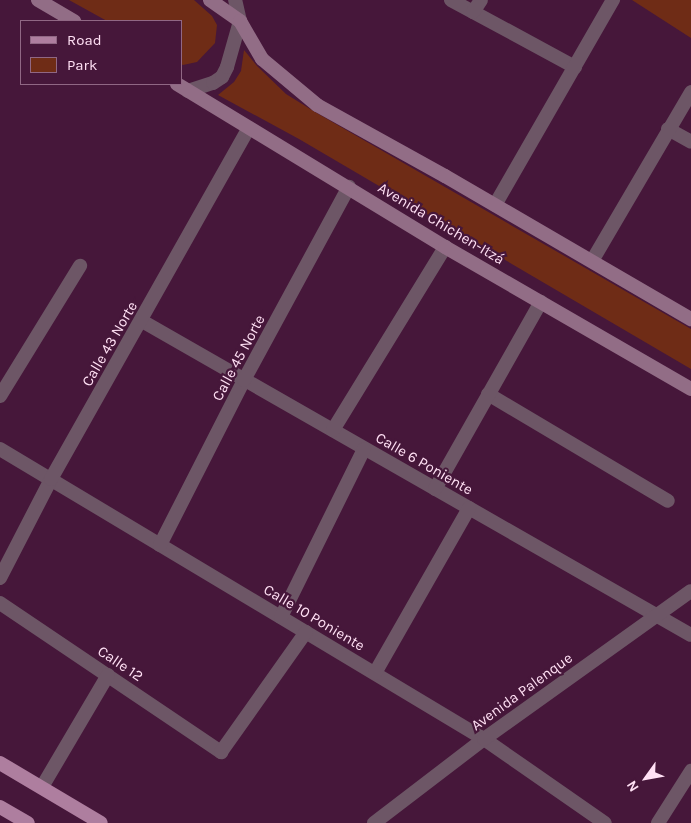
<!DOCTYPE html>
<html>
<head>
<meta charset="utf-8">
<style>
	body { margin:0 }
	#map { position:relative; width:691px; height:823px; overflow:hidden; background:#46173a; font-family:Karla,sans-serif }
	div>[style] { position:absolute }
	.green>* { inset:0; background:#6f2c16 }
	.minor>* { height:14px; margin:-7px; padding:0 7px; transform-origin:7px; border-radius:7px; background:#6d5666 }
	.tertiary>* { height:14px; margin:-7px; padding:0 7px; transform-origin:7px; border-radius:7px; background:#6d5666 }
	.secondary>* { height:14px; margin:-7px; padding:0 7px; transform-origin:7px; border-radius:7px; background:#926d86 }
	.primary>* { height:14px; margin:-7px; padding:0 7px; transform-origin:7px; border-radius:7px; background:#ae7e9f }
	span { translate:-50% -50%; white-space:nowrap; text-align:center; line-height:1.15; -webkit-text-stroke:4.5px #46173a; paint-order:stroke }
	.street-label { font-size:15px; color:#ffe0f4 }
	.legend { position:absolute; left:20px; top:20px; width:162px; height:65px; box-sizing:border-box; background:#46173a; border:1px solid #906784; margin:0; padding:6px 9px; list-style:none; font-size:15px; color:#ffe0f4 }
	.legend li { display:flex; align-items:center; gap:10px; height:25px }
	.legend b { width:25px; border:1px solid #906784 }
	.north { position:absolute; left:621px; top:753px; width:50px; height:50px; -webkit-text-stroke:4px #46173a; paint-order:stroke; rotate:238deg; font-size:14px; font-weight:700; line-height:20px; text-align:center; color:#ffe0f4 }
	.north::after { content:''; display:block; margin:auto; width:18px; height:22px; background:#ffe0f4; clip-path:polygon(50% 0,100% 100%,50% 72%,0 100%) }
</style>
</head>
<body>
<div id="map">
	<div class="green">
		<div style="clip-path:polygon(69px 0,194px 0,212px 16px,217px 25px,215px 43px,197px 62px,183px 65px,181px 64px,181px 21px,107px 21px)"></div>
		<div style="clip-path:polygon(632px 0,691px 0,691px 38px)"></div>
		<div style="clip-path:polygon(244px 50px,257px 66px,286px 94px,315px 112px,691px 329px,691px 369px,299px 139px,218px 95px,234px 82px,241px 71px)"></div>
	</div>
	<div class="minor">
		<div style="left:451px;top:0;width:141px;rotate:28.4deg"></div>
		<div style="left:473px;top:12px;width:14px;rotate:-56deg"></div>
		<div style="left:668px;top:129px;width:26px;rotate:29deg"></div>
		<div style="left:495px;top:205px;width:237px;rotate:-60.1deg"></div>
		<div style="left:592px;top:261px;width:196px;rotate:-59.6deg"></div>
		<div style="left:142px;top:321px;width:632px;rotate:29.77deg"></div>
		<div style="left:488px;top:394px;width:209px;rotate:30.7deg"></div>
		<div style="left:0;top:396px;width:153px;rotate:-58.4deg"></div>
		<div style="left:333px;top:430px;width:215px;rotate:-58.5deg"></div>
		<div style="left:0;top:449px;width:564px;rotate:30.93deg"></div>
		<div style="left:484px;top:739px;width:147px;rotate:34.8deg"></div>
		<div style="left:435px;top:489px;width:215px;rotate:-60.5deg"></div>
		<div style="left:160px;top:545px;width:185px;rotate:-63deg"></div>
		<div style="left:244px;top:380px;width:220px;rotate:-61.5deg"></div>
		<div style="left:0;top:578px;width:111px;rotate:-62.7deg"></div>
		<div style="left:51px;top:479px;width:403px;rotate:-60.6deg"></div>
		<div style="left:0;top:603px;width:267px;rotate:34deg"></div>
		<div style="left:221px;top:752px;width:147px;rotate:-54.7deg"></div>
		<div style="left:281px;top:617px;width:187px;rotate:-63.7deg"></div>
		<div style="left:375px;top:673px;width:190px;rotate:-60.3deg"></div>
		<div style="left:42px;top:787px;width:130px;rotate:-59.5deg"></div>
		<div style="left:374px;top:823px;width:138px;rotate:-37.4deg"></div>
		<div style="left:484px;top:739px;width:254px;rotate:-35.6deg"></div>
	</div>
	<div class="tertiary">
		<div style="left:188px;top:91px;width:26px;rotate:-18deg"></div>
		<div style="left:213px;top:83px;width:11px;rotate:-34deg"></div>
		<div style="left:222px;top:77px;width:11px;rotate:-63deg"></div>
		<div style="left:227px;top:67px;width:48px;rotate:-74.2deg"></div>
		<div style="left:240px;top:21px;width:22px;rotate:-103deg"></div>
		<div style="left:658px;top:823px;width:62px;rotate:-57.6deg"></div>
	</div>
	<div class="secondary">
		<div style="left:38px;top:0;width:42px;rotate:30.3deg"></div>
		<div style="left:210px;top:0;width:37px;rotate:35deg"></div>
		<div style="left:240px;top:21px;width:44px;rotate:59.9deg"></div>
		<div style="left:262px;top:59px;width:72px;rotate:39.9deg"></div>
		<div style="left:317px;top:105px;width:146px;rotate:29deg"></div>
		<div style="left:445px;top:176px;width:285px;rotate:30.2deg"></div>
		<div style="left:177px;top:84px;width:314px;rotate:31.3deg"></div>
		<div style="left:445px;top:247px;width:284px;rotate:30deg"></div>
	</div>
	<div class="primary">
		<div style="left:0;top:763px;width:117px;rotate:30.7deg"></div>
		<div style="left:0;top:807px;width:32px;rotate:30deg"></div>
	</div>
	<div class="street-label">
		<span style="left:441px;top:224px;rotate:31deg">Avenida Chichen-Itzá</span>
		<span style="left:110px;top:344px;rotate:-60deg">Calle 43 Norte</span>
		<span style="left:239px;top:358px;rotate:-62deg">Calle 45 Norte</span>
		<span style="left:424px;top:464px;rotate:30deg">Calle 6 Poniente</span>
		<span style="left:314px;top:618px;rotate:31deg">Calle 10 Poniente</span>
		<span style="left:120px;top:664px;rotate:34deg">Calle 12</span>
		<span style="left:522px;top:692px;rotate:-36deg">Avenida Palenque</span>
	</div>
	<ul class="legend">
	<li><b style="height:6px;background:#ae7e9f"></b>Road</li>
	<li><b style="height:14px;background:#6f2c16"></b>Park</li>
	</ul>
	<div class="north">N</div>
</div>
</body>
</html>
